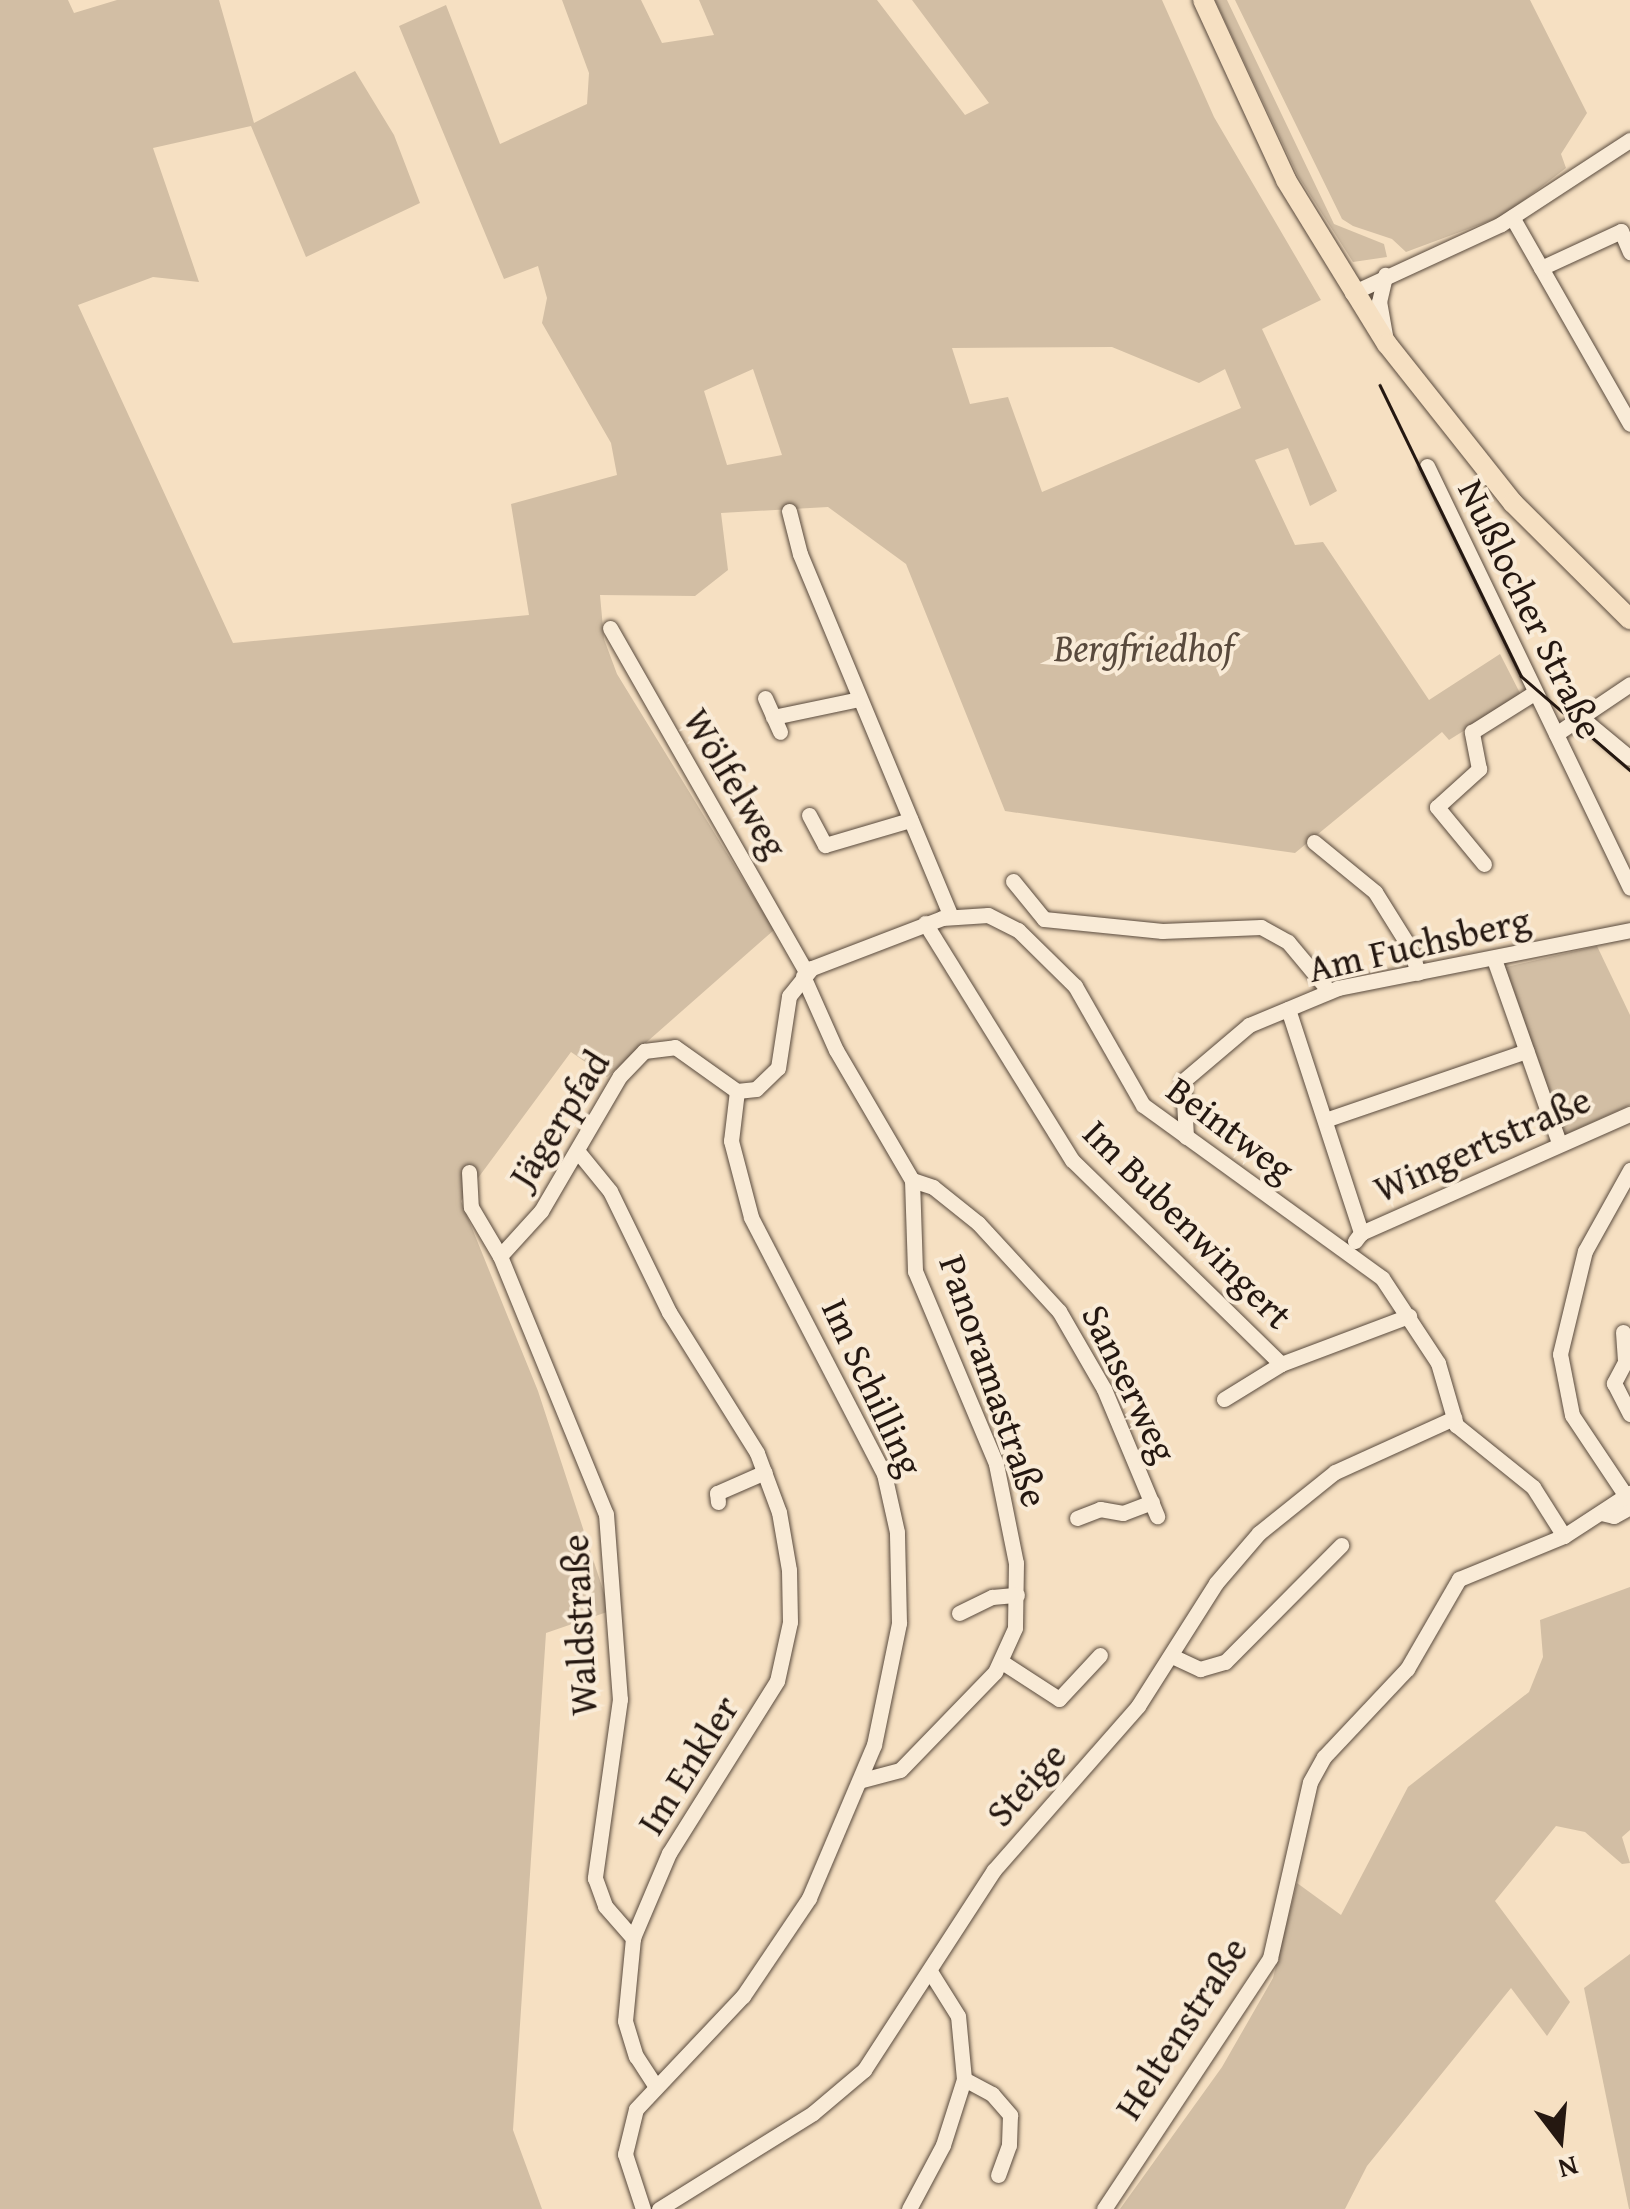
<!DOCTYPE html>
<html>
<head>
<meta charset="utf-8">
<style>
	body { margin:0 }
	#map { position:relative; width:1630px; height:2209px; overflow:hidden; background:#f6e0c2; font-family:"Gentium Book Plus",serif }
	div>[style] { position:absolute }
	.green>* { inset:0; background:#d2bea4 }
	.roads { filter:drop-shadow(0 0 2px #594a3d) drop-shadow(0 0 2px #594a3d) }
	.minor>* { height:15px; margin:-7.5px; padding:0 7.5px; transform-origin:7.5px; border-radius:7.5px; background:#f9ebd7 }
	.major>* { height:20px; margin:-10px; padding:0 10px; transform-origin:10px; border-radius:10px; background:#f6e0c2 }
	.tram>* { height:2.5px; margin:-1.25px; padding:0 1.25px; transform-origin:1.25px; border-radius:1.25px; background:#251811 }
	span { translate:-50% -50%; white-space:nowrap; text-align:center; line-height:1.15; -webkit-text-stroke:8px #f9ebd7; paint-order:stroke }
	.street-label { font-size:38px; color:#251811 }
	.park-label { font-size:38px; color:#594a3d; font-style:italic }
	.north { position:absolute; left:1510px; top:2089px; width:100px; height:100px; -webkit-text-stroke:8px #f9ebd7; paint-order:stroke; rotate:164deg; font-size:28px; font-weight:700; line-height:40px; text-align:center; color:#251811 }
	.north::after { content:''; display:block; margin:auto; width:35px; height:45px; background:#251811; clip-path:polygon(50% 0,100% 100%,50% 72%,0 100%) }
</style>
</head>
<body>
<div id="map">
	<div class="green">
		<div style="clip-path:polygon(evenodd,0 0,68px 0,74px 13px,117px 0,219px 0,254px 123px,355px 71px,394px 135px,420px 203px,306px 257px,251px 126px,153px 148px,199px 282px,153px 277px,78px 305px,233px 643px,529px 615px,511px 504px,617px 475px,611px 443px,542px 323px,547px 298px,538px 266px,504px 279px,399px 26px,446px 5px,500px 144px,587px 104px,589px 73px,562px 0,641px 0,662px 43px,714px 35px,699px 0,877px 0,965px 115px,989px 103px,912px 0,1162px 0,1214px 117px,1321px 300px,1262px 329px,1337px 491px,1310px 506px,1288px 448px,1255px 460px,1295px 545px,1323px 542px,1429px 700px,1500px 654px,1521px 695px,1449px 740px,1442px 732px,1295px 853px,1005px 811px,906px 564px,828px 507px,721px 513px,728px 570px,695px 596px,600px 595px,604px 639px,617px 674px,774px 930px,607px 1077px,571px 1052px,461px 1201px,538px 1391px,610px 1611px,546px 1633px,513px 2130px,542px 2209px,0 2209px,0 0,1112px 347px,1199px 383px,1225px 369px,1241px 408px,1042px 492px,1008px 397px,970px 404px,952px 348px,1112px 347px,0 0,753px 369px,782px 455px,727px 465px,704px 391px,753px 369px)"></div>
		<div style="clip-path:polygon(1215px 0,1227px 0,1334px 224px,1384px 244px,1387px 257px,1353px 262px,1298px 176px)"></div>
		<div style="clip-path:polygon(1235px 0,1530px 0,1587px 113px,1561px 154px,1566px 168px,1503px 216px,1406px 252px,1392px 239px,1353px 226px,1342px 219px)"></div>
		<div style="clip-path:polygon(1597px 946px,1630px 1015px,1630px 1105px,1562px 1136px,1502px 968px)"></div>
		<div style="clip-path:polygon(1630px 1587px,1630px 1830px,1622px 1837px,1630px 1863px,1622px 1864px,1585px 1832px,1556px 1826px,1495px 1901px,1570px 2002px,1547px 2036px,1511px 1988px,1367px 2166px,1345px 2209px,1120px 2209px,1222px 2067px,1273px 1978px,1297px 1883px,1341px 1915px,1408px 1787px,1529px 1692px,1543px 1657px,1540px 1620px)"></div>
		<div style="clip-path:polygon(1630px 1954px,1630px 2209px,1629px 2209px,1584px 1988px)"></div>
	</div>
	<div class="roads">
		<div class="minor">
			<div style="left:1512px;top:217px;width:238px;rotate:60.3deg"></div>
			<div style="left:1541px;top:268px;width:88px;rotate:-24.8deg"></div>
			<div style="left:1621px;top:231px;width:23px;rotate:67deg"></div>
			<div style="left:1352px;top:293px;width:164px;rotate:-24.8deg"></div>
			<div style="left:1501px;top:224px;width:154px;rotate:-33.1deg"></div>
			<div style="left:1385px;top:335px;width:34px;rotate:-100deg"></div>
			<div style="left:1379px;top:302px;width:28px;rotate:-77deg"></div>
			<div style="left:1427px;top:466px;width:468px;rotate:64.3deg"></div>
			<div style="left:789px;top:511px;width:44px;rotate:75.7deg"></div>
			<div style="left:800px;top:554px;width:391px;rotate:67.4deg"></div>
			<div style="left:610px;top:628px;width:397px;rotate:60.3deg"></div>
			<div style="left:765px;top:698px;width:37px;rotate:66deg"></div>
			<div style="left:773px;top:717px;width:88px;rotate:-11.8deg"></div>
			<div style="left:1573px;top:725px;width:16px;rotate:-4deg"></div>
			<div style="left:1589px;top:724px;width:53px;rotate:39.7deg"></div>
			<div style="left:1556px;top:734px;width:89px;rotate:-34deg"></div>
			<div style="left:809px;top:815px;width:34px;rotate:62deg"></div>
			<div style="left:825px;top:845px;width:89px;rotate:-16.4deg"></div>
			<div style="left:1314px;top:842px;width:79px;rotate:39.3deg"></div>
			<div style="left:1375px;top:892px;width:66px;rotate:58deg"></div>
			<div style="left:1410px;top:948px;width:26px;rotate:72deg"></div>
			<div style="left:1484px;top:864px;width:74px;rotate:-129.5deg"></div>
			<div style="left:1437px;top:807px;width:57px;rotate:-42.1deg"></div>
			<div style="left:1479px;top:769px;width:38px;rotate:-101deg"></div>
			<div style="left:1472px;top:732px;width:73px;rotate:-32.2deg"></div>
			<div style="left:1013px;top:881px;width:49px;rotate:50.8deg"></div>
			<div style="left:1044px;top:919px;width:119px;rotate:5.8deg"></div>
			<div style="left:1162px;top:931px;width:99px;rotate:-2.3deg"></div>
			<div style="left:1261px;top:927px;width:31px;rotate:29deg"></div>
			<div style="left:1288px;top:942px;width:64px;rotate:50.1deg"></div>
			<div style="left:925px;top:923px;width:279px;rotate:58.2deg"></div>
			<div style="left:1072px;top:1160px;width:292px;rotate:44.3deg"></div>
			<div style="left:1281px;top:1364px;width:67px;rotate:148.4deg"></div>
			<div style="left:1494px;top:959px;width:195px;rotate:70.5deg"></div>
			<div style="left:803px;top:976px;width:81px;rotate:66deg"></div>
			<div style="left:836px;top:1050px;width:151px;rotate:59.7deg"></div>
			<div style="left:912px;top:1180px;width:91px;rotate:88.1deg"></div>
			<div style="left:915px;top:1271px;width:209px;rotate:67.2deg"></div>
			<div style="left:996px;top:1464px;width:101px;rotate:78.6deg"></div>
			<div style="left:1016px;top:1563px;width:65px;rotate:90.9deg"></div>
			<div style="left:1015px;top:1628px;width:48px;rotate:114.4deg"></div>
			<div style="left:995px;top:1672px;width:136px;rotate:134.1deg"></div>
			<div style="left:900px;top:1770px;width:39px;rotate:165deg"></div>
			<div style="left:1288px;top:1009px;width:236px;rotate:71.9deg"></div>
			<div style="left:1361px;top:1233px;width:10px;rotate:127deg"></div>
			<div style="left:1325px;top:1120px;width:213px;rotate:-18.9deg"></div>
			<div style="left:1186px;top:1137px;width:56px;rotate:-93.1deg"></div>
			<div style="left:1183px;top:1081px;width:87px;rotate:-40.3deg"></div>
			<div style="left:1249px;top:1025px;width:96px;rotate:-22.6deg"></div>
			<div style="left:1338px;top:988px;width:298px;rotate:-11.2deg"></div>
			<div style="left:579px;top:1153px;width:49px;rotate:50.8deg"></div>
			<div style="left:610px;top:1191px;width:135px;rotate:64deg"></div>
			<div style="left:669px;top:1312px;width:166px;rotate:58deg"></div>
			<div style="left:757px;top:1453px;width:63px;rotate:69.6deg"></div>
			<div style="left:779px;top:1512px;width:59px;rotate:80.2deg"></div>
			<div style="left:789px;top:1570px;width:52px;rotate:88.9deg"></div>
			<div style="left:790px;top:1622px;width:60px;rotate:102.4deg"></div>
			<div style="left:777px;top:1681px;width:203px;rotate:122.1deg"></div>
			<div style="left:669px;top:1853px;width:92px;rotate:113deg"></div>
			<div style="left:633px;top:1938px;width:83px;rotate:95.5deg"></div>
			<div style="left:625px;top:2021px;width:37px;rotate:73deg"></div>
			<div style="left:636px;top:2056px;width:35px;rotate:57deg"></div>
			<div style="left:469px;top:1172px;width:35px;rotate:87deg"></div>
			<div style="left:471px;top:1207px;width:57px;rotate:59.4deg"></div>
			<div style="left:500px;top:1256px;width:279px;rotate:67.7deg"></div>
			<div style="left:606px;top:1514px;width:186px;rotate:85.7deg"></div>
			<div style="left:620px;top:1699px;width:181px;rotate:98deg"></div>
			<div style="left:595px;top:1878px;width:30px;rotate:70deg"></div>
			<div style="left:605px;top:1906px;width:43px;rotate:48.8deg"></div>
			<div style="left:912px;top:1180px;width:22px;rotate:18deg"></div>
			<div style="left:933px;top:1187px;width:58px;rotate:38.7deg"></div>
			<div style="left:978px;top:1223px;width:120px;rotate:47.4deg"></div>
			<div style="left:1059px;top:1311px;width:90px;rotate:60deg"></div>
			<div style="left:1104px;top:1389px;width:138px;rotate:67.3deg"></div>
			<div style="left:1361px;top:1233px;width:294px;rotate:-23.9deg"></div>
			<div style="left:500px;top:1256px;width:61px;rotate:-47.7deg"></div>
			<div style="left:541px;top:1211px;width:156px;rotate:-59.7deg"></div>
			<div style="left:620px;top:1076px;width:35px;rotate:-46deg"></div>
			<div style="left:644px;top:1051px;width:31px;rotate:-7deg"></div>
			<div style="left:675px;top:1047px;width:76px;rotate:35.4deg"></div>
			<div style="left:737px;top:1091px;width:19px;rotate:-6deg"></div>
			<div style="left:756px;top:1089px;width:30px;rotate:-44deg"></div>
			<div style="left:778px;top:1068px;width:73px;rotate:-81.3deg"></div>
			<div style="left:789px;top:996px;width:36px;rotate:-51deg"></div>
			<div style="left:812px;top:968px;width:139px;rotate:-21deg"></div>
			<div style="left:942px;top:918px;width:46px;rotate:-3.7deg"></div>
			<div style="left:988px;top:915px;width:34px;rotate:27deg"></div>
			<div style="left:1018px;top:930px;width:80px;rotate:44.5deg"></div>
			<div style="left:1075px;top:986px;width:137px;rotate:60.3deg"></div>
			<div style="left:1143px;top:1105px;width:295px;rotate:35.9deg"></div>
			<div style="left:1382px;top:1278px;width:102px;rotate:56.6deg"></div>
			<div style="left:1438px;top:1363px;width:65px;rotate:73.8deg"></div>
			<div style="left:1456px;top:1425px;width:99px;rotate:38.8deg"></div>
			<div style="left:1533px;top:1487px;width:58px;rotate:57.7deg"></div>
			<div style="left:1623px;top:1332px;width:30px;rotate:86deg"></div>
			<div style="left:1625px;top:1362px;width:24px;rotate:118deg"></div>
			<div style="left:1614px;top:1383px;width:35px;rotate:63deg"></div>
			<div style="left:1281px;top:1364px;width:137px;rotate:-20.6deg"></div>
			<div style="left:1626px;top:1496px;width:97px;rotate:-123.7deg"></div>
			<div style="left:1572px;top:1415px;width:62px;rotate:-101.1deg"></div>
			<div style="left:1560px;top:1354px;width:106px;rotate:-76.4deg"></div>
			<div style="left:1585px;top:1251px;width:93px;rotate:-60.9deg"></div>
			<div style="left:718px;top:1502px;width:9px;rotate:-96deg"></div>
			<div style="left:717px;top:1493px;width:52px;rotate:-23.6deg"></div>
			<div style="left:1601px;top:1513px;width:13px;rotate:13deg"></div>
			<div style="left:1614px;top:1516px;width:18px;rotate:-29deg"></div>
			<div style="left:1077px;top:1518px;width:25px;rotate:-21deg"></div>
			<div style="left:1100px;top:1509px;width:23px;rotate:10deg"></div>
			<div style="left:1123px;top:1513px;width:31px;rotate:-21deg"></div>
			<div style="left:959px;top:1613px;width:37px;rotate:-26deg"></div>
			<div style="left:992px;top:1597px;width:25px;rotate:-5deg"></div>
			<div style="left:1174px;top:1657px;width:29px;rotate:25deg"></div>
			<div style="left:1200px;top:1669px;width:26px;rotate:-16deg"></div>
			<div style="left:1225px;top:1662px;width:165px;rotate:-45.2deg"></div>
			<div style="left:1002px;top:1662px;width:68px;rotate:33deg"></div>
			<div style="left:1059px;top:1699px;width:60px;rotate:-47deg"></div>
			<div style="left:964px;top:2079px;width:32px;rotate:28deg"></div>
			<div style="left:992px;top:2094px;width:28px;rotate:49deg"></div>
			<div style="left:1010px;top:2115px;width:30px;rotate:92deg"></div>
			<div style="left:1009px;top:2145px;width:32px;rotate:110deg"></div>
			<div style="left:643px;top:2209px;width:58px;rotate:-108.1deg"></div>
			<div style="left:625px;top:2154px;width:46px;rotate:-76.3deg"></div>
			<div style="left:636px;top:2109px;width:156px;rotate:-46.6deg"></div>
			<div style="left:743px;top:1996px;width:118px;rotate:-56deg"></div>
			<div style="left:809px;top:1898px;width:166px;rotate:-67deg"></div>
			<div style="left:874px;top:1745px;width:125px;rotate:-78.4deg"></div>
			<div style="left:899px;top:1623px;width:91px;rotate:-91.3deg"></div>
			<div style="left:897px;top:1532px;width:59px;rotate:-102.6deg"></div>
			<div style="left:884px;top:1474px;width:289px;rotate:-117.4deg"></div>
			<div style="left:751px;top:1217px;width:79px;rotate:-104.7deg"></div>
			<div style="left:731px;top:1141px;width:50px;rotate:-83.2deg"></div>
			<div style="left:659px;top:2209px;width:181px;rotate:-31.9deg"></div>
			<div style="left:813px;top:2113px;width:67px;rotate:-40.1deg"></div>
			<div style="left:864px;top:2070px;width:239px;rotate:-57deg"></div>
			<div style="left:994px;top:1870px;width:218px;rotate:-48.7deg"></div>
			<div style="left:1138px;top:1706px;width:146px;rotate:-57.6deg"></div>
			<div style="left:1216px;top:1583px;width:66px;rotate:-49.3deg"></div>
			<div style="left:1259px;top:1533px;width:97px;rotate:-38.8deg"></div>
			<div style="left:1335px;top:1472px;width:131px;rotate:-24.4deg"></div>
			<div style="left:909px;top:2209px;width:72px;rotate:-62deg"></div>
			<div style="left:943px;top:2145px;width:69px;rotate:-72.3deg"></div>
			<div style="left:964px;top:2079px;width:63px;rotate:-95.4deg"></div>
			<div style="left:958px;top:2016px;width:51px;rotate:-122.1deg"></div>
			<div style="left:1104px;top:2209px;width:301px;rotate:-56.5deg"></div>
			<div style="left:1270px;top:1958px;width:180px;rotate:-77.2deg"></div>
			<div style="left:1310px;top:1782px;width:29px;rotate:-61deg"></div>
			<div style="left:1324px;top:1757px;width:121px;rotate:-46.7deg"></div>
			<div style="left:1407px;top:1669px;width:104px;rotate:-60deg"></div>
			<div style="left:1459px;top:1579px;width:113px;rotate:-22.3deg"></div>
			<div style="left:1564px;top:1536px;width:79px;rotate:-33.1deg"></div>
		</div>
		<div class="major">
			<div style="left:1203px;top:0;width:198px;rotate:65.2deg"></div>
			<div style="left:1286px;top:180px;width:193px;rotate:58.4deg"></div>
			<div style="left:1387px;top:344px;width:203px;rotate:51.6deg"></div>
			<div style="left:1513px;top:503px;width:165px;rotate:44.8deg"></div>
		</div>
	</div>
	<div class="tram">
		<div style="left:1380px;top:385px;width:323px;rotate:64.1deg"></div>
		<div style="left:1521px;top:676px;width:144px;rotate:40.8deg"></div>
	</div>
	<div class="street-label">
		<span style="left:1531px;top:609px;rotate:64deg">Nußlocher Straße</span>
		<span style="left:736px;top:783px;rotate:59deg">Wölfelweg</span>
		<span style="left:1419px;top:944px;rotate:-13deg">Am Fuchsberg</span>
		<span style="left:559px;top:1119px;rotate:-58deg">Jägerpfad</span>
		<span style="left:1231px;top:1129px;rotate:37deg">Beintweg</span>
		<span style="left:1482px;top:1144px;rotate:-24deg">Wingertstraße</span>
		<span style="left:1188px;top:1224px;rotate:45deg">Im Bubenwingert</span>
		<span style="left:994px;top:1381px;rotate:71deg">Panoramastraße</span>
		<span style="left:1130px;top:1383px;rotate:64deg">Sanserweg</span>
		<span style="left:873px;top:1387px;rotate:65deg">Im Schilling</span>
		<span style="left:579px;top:1625px;rotate:-93deg">Waldstraße</span>
		<span style="left:688px;top:1765px;rotate:-58deg">Im Enkler</span>
		<span style="left:1026px;top:1784px;rotate:-48deg">Steige</span>
		<span style="left:1181px;top:2028px;rotate:-57deg">Heltenstraße</span>
	</div>
	<div class="park-label">
		<span style="left:1144px;top:648px">Bergfriedhof</span>
	</div>
	<div class="north">N</div>
</div>
</body>
</html>
